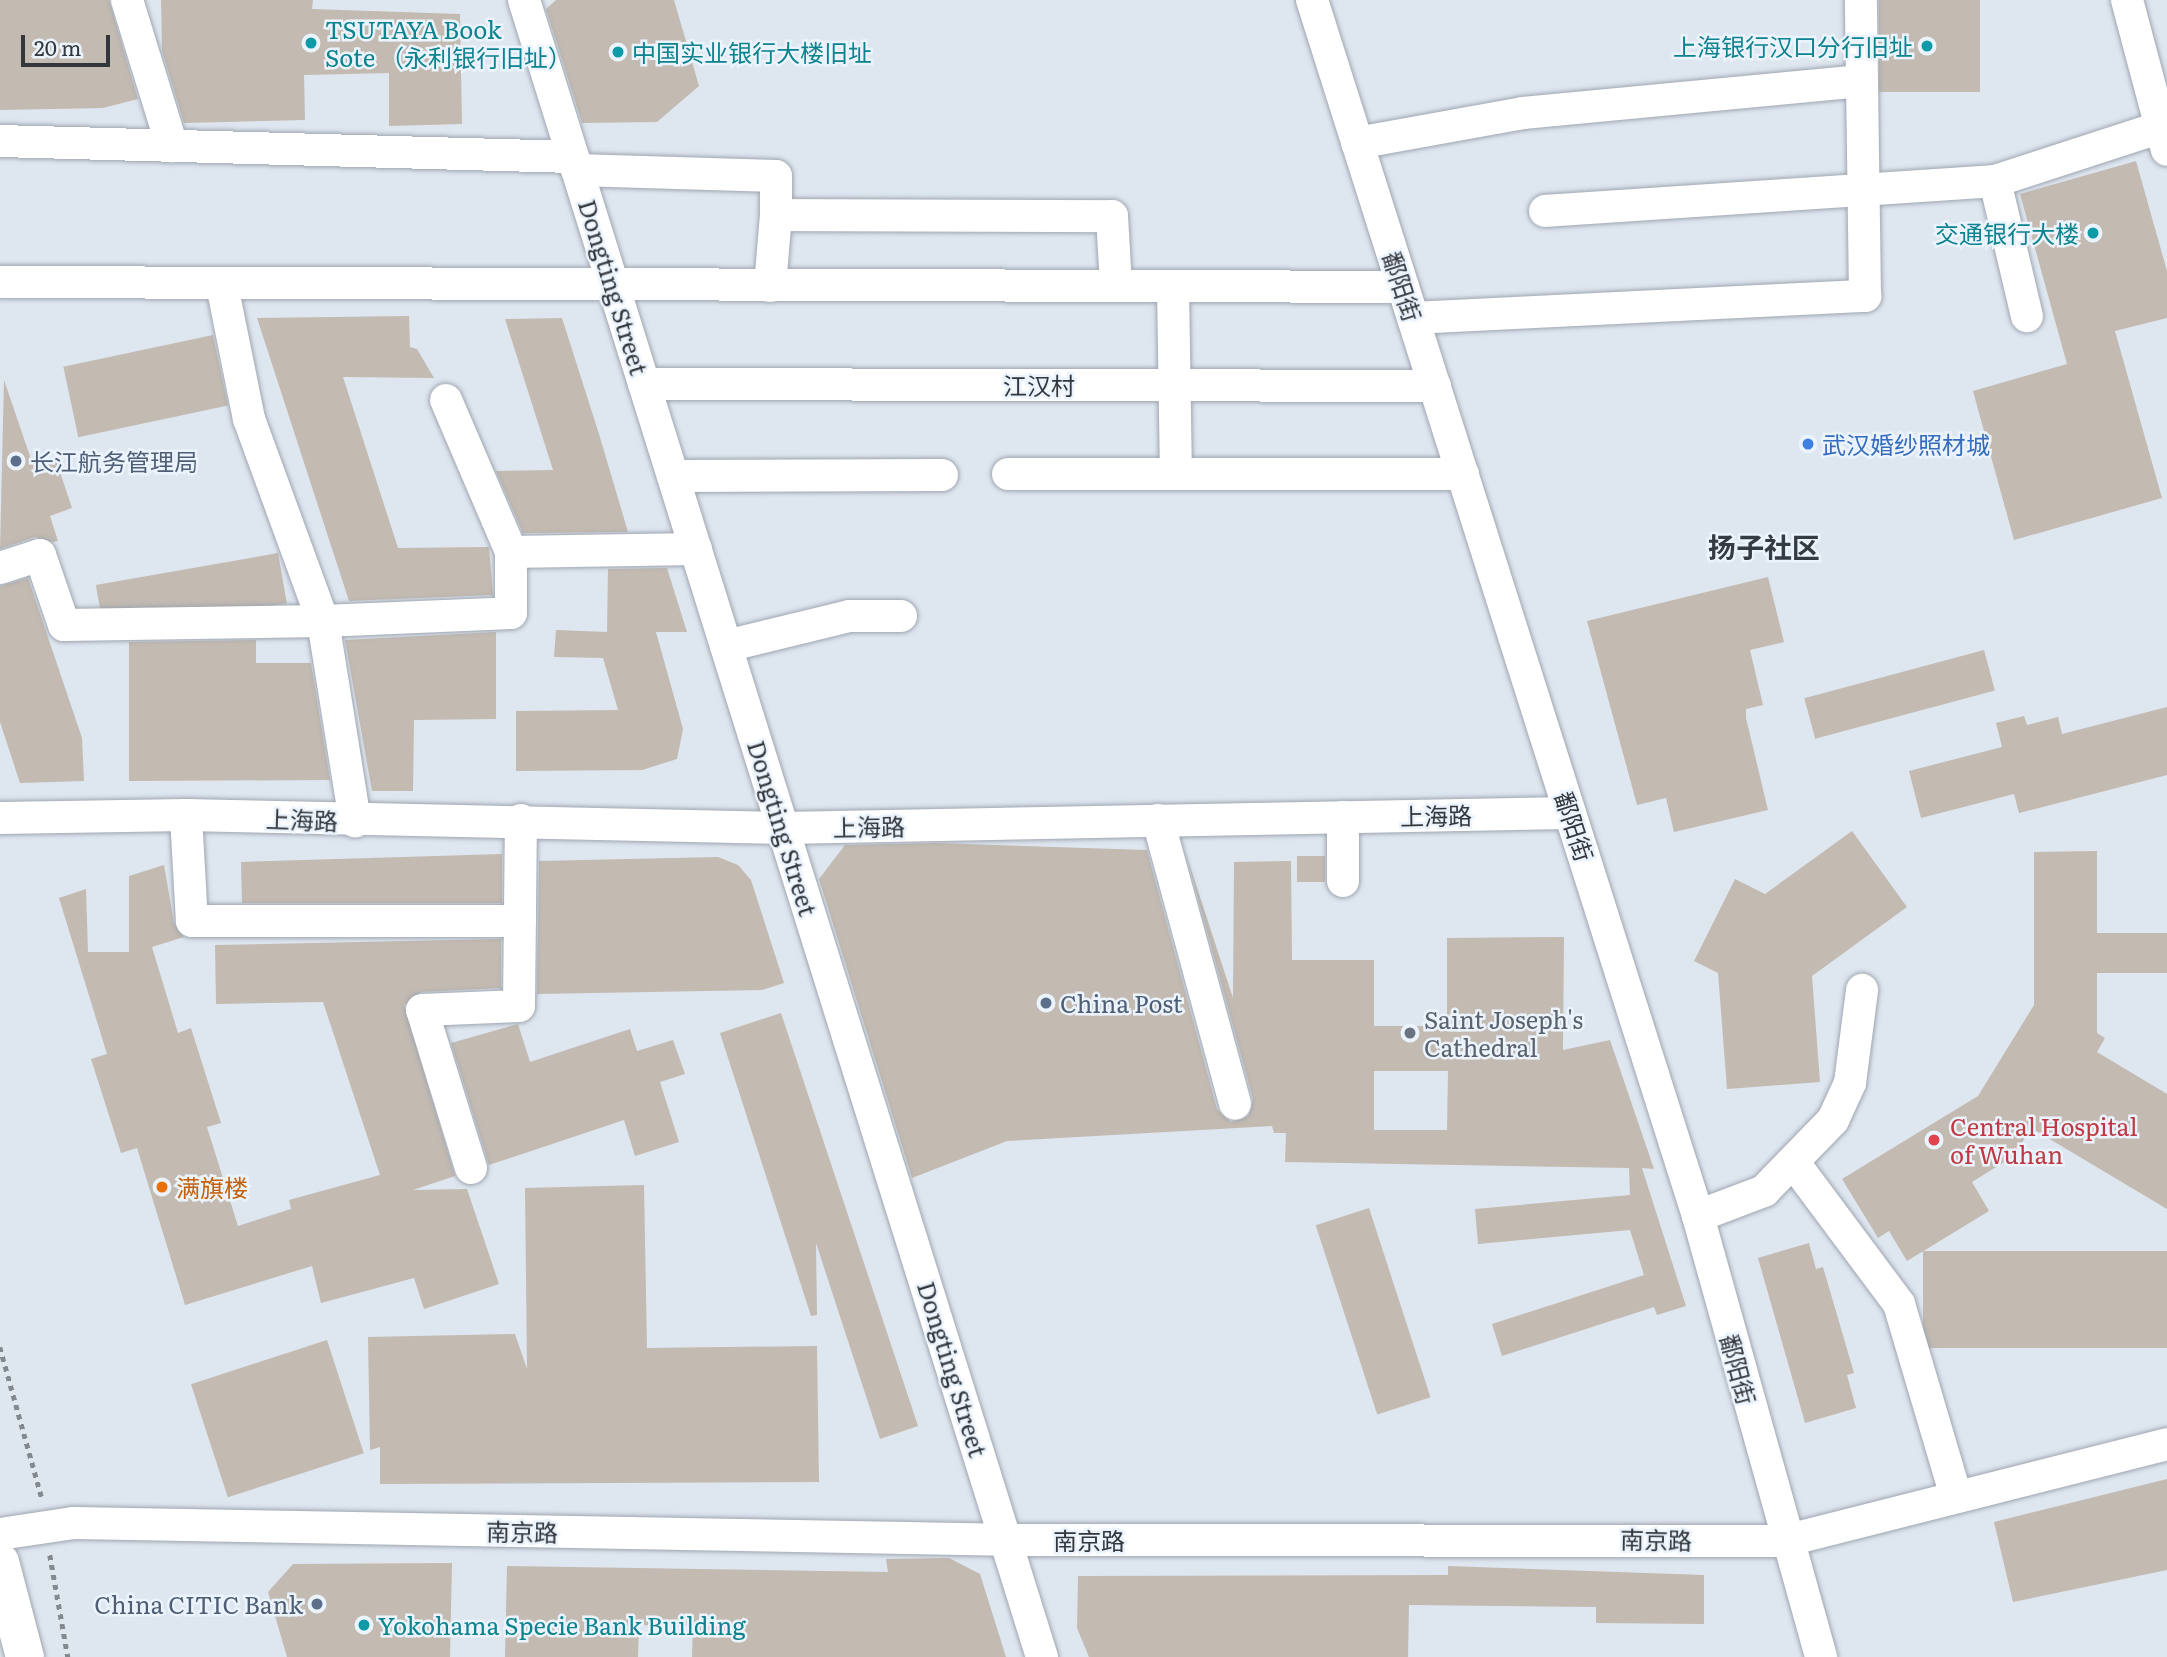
<!DOCTYPE html>
<html>
<head>
<meta charset="utf-8">
<style>
	body { margin:0 }
	#map { position:relative; width:2167px; height:1657px; overflow:hidden; background:#dee6f0; font-family:Literata,"Noto Sans SC",serif }
	div>[style] { position:absolute }
	.building>* { inset:0; background:#c3bab1; transform-origin:0 0 }
	.path>* { height:4.5px; margin-top:-2.25px; transform-origin:0; background:repeating-linear-gradient(90deg,#83898f 0 5px,transparent 0 10px) }
	.roads { filter:drop-shadow(0 0 2px #9fa6b0) drop-shadow(0 0 2px #9fa6b0) }
	.minor>* { height:32px; margin:-16px; padding:0 16px; transform-origin:16px; border-radius:16px; background:#fff }
	.major>* { height:38px; margin:-19px; padding:0 19px; transform-origin:19px; border-radius:19px; background:#fff }
	.dots>* { width:19px; height:19px; translate:-50% -50%; box-sizing:border-box; border:4px solid #ebf3fd; border-radius:50% }
	span { translate:-50% -50%; white-space:nowrap; text-align:center; line-height:1.15; -webkit-text-stroke:5px #ebf3fd; paint-order:stroke }
	.culture-label { font-size:24px; color:#0d838f }
	.left { translate:0 -50%; text-align:left }
	.right { translate:-100% -50%; text-align:right }
	.street-label { font-size:24px; color:#33363a }
	.shop-label { font-size:24px; color:#366cbe }
	.service-label { font-size:24px; color:#4e5e75 }
	.worship-label { font-size:24px; color:#5b616d }
	.health-label { font-size:24px; color:#be3a42 }
	.food-label { font-size:24px; color:#c56008 }
	.quarter-label { font-size:28px; color:#353b43; font-weight:700 }
	.scale { position:absolute; left:21px; top:35px; width:89px; height:32px; box-sizing:border-box; border:4px solid #33363a; border-top:0; padding-left:9px; font-size:21px; line-height:24px; white-space:nowrap; color:#33363a; -webkit-text-stroke:5px #ebf3fd; paint-order:stroke }
</style>
</head>
<body>
<div id="map">
	<div class="building">
		<div style="clip-path:polygon(0 0,109px 0,138px 99px,103px 108px,0 110px)"></div>
		<div style="clip-path:polygon(161px 0,313px 0,312px 9px,460px 14px,462px 124px,389px 126px,389px 73px,304px 75px,305px 120px,184px 123px,162px 51px)"></div>
		<div style="clip-path:polygon(556px 0,674px 0,699px 86px,657px 122px,582px 123px,546px 9px)"></div>
		<div style="left:1879px;top:0;width:101px;height:92px"></div>
		<div style="clip-path:polygon(2136px 161px,2167px 271px,2167px 318px,2115px 331px,2162px 498px,2014px 540px,1973px 391px,2067px 364px,2020px 194px)"></div>
		<div style="clip-path:polygon(409px 316px,410px 347px,417px 349px,434px 378px,343px 377px,398px 548px,489px 547px,493px 595px,349px 601px,257px 318px)"></div>
		<div style="clip-path:polygon(562px 318px,599px 434px,628px 532px,523px 533px,496px 471px,553px 470px,505px 319px)"></div>
		<div style="left:213px;top:335px;width:72px;height:153px;rotate:78deg"></div>
		<div style="clip-path:polygon(4px 380px,33px 465px,55px 457px,72px 508px,50px 516px,58px 541px,53px 542px,35px 537px,0 549px)"></div>
		<div style="left:278px;top:553px;width:51px;height:185px;rotate:80deg"></div>
		<div style="clip-path:polygon(667px 568px,687px 632px,656px 632px,683px 729px,677px 759px,642px 770px,516px 771px,516px 711px,618px 710px,603px 658px,554px 657px,556px 630px,607px 632px,608px 569px)"></div>
		<div style="clip-path:polygon(1768px 577px,1784px 642px,1750px 650px,1763px 705px,1746px 709px,1746px 718px,1768px 810px,1674px 832px,1666px 798px,1637px 805px,1587px 621px)"></div>
		<div style="clip-path:polygon(28px 578px,82px 738px,84px 781px,20px 783px,0 722px,0 586px)"></div>
		<div style="clip-path:polygon(496px 632px,496px 719px,414px 720px,413px 791px,372px 791px,345px 640px)"></div>
		<div style="clip-path:polygon(256px 640px,256px 663px,311px 663px,330px 780px,129px 781px,129px 642px)"></div>
		<div style="left:1984px;top:650px;width:42px;height:186px;rotate:75deg"></div>
		<div style="clip-path:polygon(2167px 707px,2167px 775px,2019px 813px,2014px 794px,1921px 818px,1909px 771px,2002px 747px,1996px 723px,2024px 716px,2027px 725px,2058px 717px,2062px 734px)"></div>
		<div style="clip-path:polygon(1852px 831px,1907px 907px,1812px 976px,1820px 1082px,1727px 1089px,1718px 973px,1694px 961px,1735px 879px,1765px 894px)"></div>
		<div style="clip-path:polygon(evenodd,936px 843px,1147px 850px,1217px 1109px,1231px 1122px,1248px 1116px,1253px 1099px,1185px 851px,1233px 998px,1234px 862px,1291px 861px,1292px 960px,1374px 960px,1374px 1026px,1447px 1026px,1447px 938px,1564px 937px,1563px 1050px,1610px 1040px,1654px 1169px,1642px 1168px,1686px 1306px,1657px 1315px,1654px 1307px,1502px 1356px,1492px 1324px,1644px 1275px,1630px 1230px,1478px 1244px,1475px 1209px,1630px 1195px,1629px 1168px,1285px 1162px,1286px 1133px,1274px 1133px,1272px 1126px,1007px 1141px,912px 1178px,819px 879px,845px 845px,936px 843px,1374px 1071px,1448px 1071px,1447px 1130px,1374px 1130px,1374px 1071px)"></div>
		<div style="clip-path:polygon(2097px 851px,2097px 933px,2167px 933px,2167px 973px,2097px 973px,2097px 1033px,2105px 1038px,2097px 1052px,2167px 1094px,2167px 1209px,2031px 1128px,2014px 1156px,1972px 1182px,1989px 1211px,1907px 1261px,1889px 1231px,1878px 1238px,1842px 1179px,1978px 1096px,2034px 1005px,2034px 852px)"></div>
		<div style="clip-path:polygon(502px 854px,502px 903px,242px 903px,241px 862px)"></div>
		<div style="left:1325px;top:856px;width:26px;height:28px;rotate:90deg"></div>
		<div style="clip-path:polygon(718px 857px,738px 865px,751px 880px,784px 983px,762px 990px,537px 994px,539px 861px)"></div>
		<div style="clip-path:polygon(164px 865px,174px 923px,184px 937px,152px 947px,178px 1033px,191px 1028px,221px 1123px,207px 1127px,238px 1226px,291px 1209px,289px 1200px,380px 1175px,323px 1002px,216px 1004px,215px 945px,501px 939px,501px 988px,421px 992px,404px 1005px,455px 1176px,413px 1190px,467px 1189px,499px 1284px,424px 1309px,414px 1278px,321px 1303px,312px 1266px,185px 1305px,137px 1148px,121px 1153px,91px 1059px,107px 1054px,59px 898px,86px 889px,88px 952px,129px 952px,129px 876px)"></div>
		<div style="clip-path:polygon(781px 1013px,918px 1426px,880px 1439px,816px 1243px,817px 1315px,811px 1316px,720px 1033px)"></div>
		<div style="clip-path:polygon(518px 1024px,530px 1062px,630px 1029px,637px 1051px,673px 1040px,685px 1074px,660px 1082px,679px 1142px,635px 1156px,624px 1120px,489px 1165px,451px 1043px)"></div>
		<div style="clip-path:polygon(644px 1185px,647px 1348px,817px 1346px,819px 1482px,380px 1484px,380px 1447px,370px 1450px,368px 1337px,515px 1334px,527px 1369px,525px 1188px)"></div>
		<div style="left:1369px;top:1208px;width:199px;height:56px;rotate:72deg"></div>
		<div style="clip-path:polygon(1809px 1243px,1816px 1269px,1823px 1267px,1854px 1373px,1847px 1375px,1856px 1408px,1805px 1423px,1758px 1258px)"></div>
		<div style="left:2167px;top:1251px;width:97px;height:244px;rotate:90deg"></div>
		<div style="left:327px;top:1340px;width:119px;height:143px;rotate:72deg"></div>
		<div style="clip-path:polygon(2167px 1479px,2167px 1570px,2013px 1602px,1994px 1522px)"></div>
		<div style="clip-path:polygon(949px 1558px,980px 1574px,1006px 1657px,692px 1657px,693px 1626px,639px 1625px,638px 1657px,505px 1657px,507px 1566px,888px 1572px,886px 1559px)"></div>
		<div style="clip-path:polygon(452px 1563px,450px 1657px,287px 1657px,268px 1592px,293px 1564px)"></div>
		<div style="clip-path:polygon(1448px 1566px,1704px 1575px,1704px 1624px,1596px 1623px,1596px 1607px,1409px 1605px,1408px 1657px,1089px 1657px,1077px 1628px,1078px 1576px,1448px 1575px)"></div>
	</div>
	<div class="path">
		<div style="left:0;top:1347px;width:157px;rotate:74.5deg"></div>
		<div style="left:50px;top:1555px;width:104px;rotate:80deg"></div>
	</div>
	<div class="roads">
		<div class="minor">
			<div style="left:127px;top:0;width:153px;rotate:72.9deg"></div>
			<div style="left:524px;top:0;width:1736px;rotate:72.64deg"></div>
			<div style="left:1312px;top:0;width:1276px;rotate:72.39deg"></div>
			<div style="left:1698px;top:1216px;width:458px;rotate:74.4deg"></div>
			<div style="left:2127px;top:0;width:155px;rotate:75.1deg"></div>
			<div style="left:0;top:141px;width:573px;rotate:1.6deg"></div>
			<div style="left:1357px;top:143px;width:169px;rotate:-10.2deg"></div>
			<div style="left:1523px;top:113px;width:340px;rotate:-5.4deg"></div>
			<div style="left:577px;top:170px;width:199px;rotate:1.7deg"></div>
			<div style="left:776px;top:176px;width:39px;rotate:90deg"></div>
			<div style="left:776px;top:215px;width:336px;rotate:0.2deg"></div>
			<div style="left:1112px;top:216px;width:70px;rotate:86.7deg"></div>
			<div style="left:1995px;top:181px;width:139px;rotate:76.7deg"></div>
			<div style="left:1545px;top:211px;width:451px;rotate:-3.8deg"></div>
			<div style="left:1995px;top:181px;width:175px;rotate:-18deg"></div>
			<div style="left:0;top:282px;width:1403px;rotate:0.2deg"></div>
			<div style="left:222px;top:285px;width:137px;rotate:78.6deg"></div>
			<div style="left:249px;top:419px;width:215px;rotate:69.9deg"></div>
			<div style="left:323px;top:621px;width:203px;rotate:80.9deg"></div>
			<div style="left:770px;top:286px;width:71px;rotate:-85.2deg"></div>
			<div style="left:1173px;top:287px;width:187px;rotate:89.1deg"></div>
			<div style="left:1413px;top:318px;width:453px;rotate:-2.8deg"></div>
			<div style="left:1865px;top:296px;width:296px;rotate:-90.8deg"></div>
			<div style="left:644px;top:384px;width:791px;rotate:0.14deg"></div>
			<div style="left:446px;top:400px;width:165px;rotate:66.8deg"></div>
			<div style="left:1008px;top:474px;width:455px"></div>
			<div style="left:673px;top:476px;width:269px;rotate:-0.2deg"></div>
			<div style="left:0;top:568px;width:42px;rotate:-18deg"></div>
			<div style="left:40px;top:555px;width:74px;rotate:71.1deg"></div>
			<div style="left:64px;top:625px;width:259px;rotate:-0.9deg"></div>
			<div style="left:323px;top:621px;width:188px;rotate:-2.4deg"></div>
			<div style="left:511px;top:613px;width:61px;rotate:-90deg"></div>
			<div style="left:511px;top:552px;width:185px;rotate:-0.9deg"></div>
			<div style="left:726px;top:646px;width:127px;rotate:-13.7deg"></div>
			<div style="left:849px;top:616px;width:52px"></div>
			<div style="left:186px;top:815px;width:106px;rotate:86.8deg"></div>
			<div style="left:192px;top:921px;width:328px"></div>
			<div style="left:1343px;top:817px;width:64px;rotate:90deg"></div>
			<div style="left:0;top:818px;width:186px;rotate:-0.9deg"></div>
			<div style="left:186px;top:815px;width:597px;rotate:1.25deg"></div>
			<div style="left:783px;top:828px;width:787px;rotate:-1.09deg"></div>
			<div style="left:1158px;top:820px;width:294px;rotate:74.8deg"></div>
			<div style="left:1794px;top:1163px;width:176px;rotate:53.3deg"></div>
			<div style="left:1899px;top:1304px;width:201px;rotate:73.5deg"></div>
			<div style="left:471px;top:1168px;width:165px;rotate:-107.2deg"></div>
			<div style="left:422px;top:1010px;width:97px;rotate:-2.4deg"></div>
			<div style="left:519px;top:1006px;width:186px;rotate:-89.4deg"></div>
			<div style="left:1698px;top:1216px;width:71px;rotate:-20.7deg"></div>
			<div style="left:1764px;top:1191px;width:99px;rotate:-45.8deg"></div>
			<div style="left:1833px;top:1120px;width:41px;rotate:-65.3deg"></div>
			<div style="left:1850px;top:1083px;width:94px;rotate:-82.6deg"></div>
			<div style="left:0;top:1534px;width:75px;rotate:-8.5deg"></div>
			<div style="left:74px;top:1523px;width:932px;rotate:1.04deg"></div>
			<div style="left:1006px;top:1540px;width:778px;rotate:0.07deg"></div>
			<div style="left:1784px;top:1541px;width:395px;rotate:-14.2deg"></div>
		</div>
		<div class="major">
			<div style="left:0;top:1562px;width:98px;rotate:75.3deg"></div>
		</div>
	</div>
	<div class="dots">
		<div style="left:311px;top:43px;background:#0f9aa8"></div>
		<div style="left:1927px;top:46px;background:#0f9aa8"></div>
		<div style="left:618px;top:52px;background:#0f9aa8"></div>
		<div style="left:2093px;top:233px;background:#0f9aa8"></div>
		<div style="left:1808px;top:444px;background:#3f7fe0"></div>
		<div style="left:16px;top:461px;background:#5c6f8a"></div>
		<div style="left:1046px;top:1003px;background:#5c6f8a"></div>
		<div style="left:1410px;top:1033px;background:#6b7280"></div>
		<div style="left:1934px;top:1140px;background:#e0444e"></div>
		<div style="left:162px;top:1187px;background:#e8710a"></div>
		<div style="left:317px;top:1604px;background:#5c6f8a"></div>
		<div style="left:364px;top:1625px;background:#0f9aa8"></div>
	</div>
	<div class="culture-label">
		<span class="left" style="left:325px;top:43px">TSUTAYA Book<br>Sote （永利银行旧址）</span>
		<span class="right" style="left:1913px;top:46px">上海银行汉口分行旧址</span>
		<span class="left" style="left:632px;top:52px">中国实业银行大楼旧址</span>
		<span class="right" style="left:2079px;top:233px">交通银行大楼</span>
		<span class="left" style="left:378px;top:1625px">Yokohama Specie Bank Building</span>
	</div>
	<div class="street-label">
		<span style="left:1403px;top:286px;rotate:72deg">鄱阳街</span>
		<span style="left:614px;top:287px;rotate:73deg">Dongting Street</span>
		<span style="left:1039px;top:385px">江汉村</span>
		<span style="left:1436px;top:815px;rotate:-1deg">上海路</span>
		<span style="left:302px;top:819px;rotate:2deg">上海路</span>
		<span style="left:869px;top:826px;rotate:-1deg">上海路</span>
		<span style="left:1575px;top:826px;rotate:72deg">鄱阳街</span>
		<span style="left:783px;top:828px;rotate:73deg">Dongting Street</span>
		<span style="left:953px;top:1369px;rotate:73deg">Dongting Street</span>
		<span style="left:1739px;top:1369px;rotate:75deg">鄱阳街</span>
		<span style="left:522px;top:1531px;rotate:1deg">南京路</span>
		<span style="left:1656px;top:1539px;rotate:1deg">南京路</span>
		<span style="left:1089px;top:1540px">南京路</span>
	</div>
	<div class="shop-label">
		<span class="left" style="left:1822px;top:444px">武汉婚纱照材城</span>
	</div>
	<div class="service-label">
		<span class="left" style="left:30px;top:461px">长江航务管理局</span>
		<span class="left" style="left:1060px;top:1003px">China Post</span>
		<span class="right" style="left:303px;top:1604px">China CITIC Bank</span>
	</div>
	<div class="worship-label">
		<span class="left" style="left:1424px;top:1033px">Saint Joseph's<br>Cathedral</span>
	</div>
	<div class="health-label">
		<span class="left" style="left:1950px;top:1140px">Central Hospital<br>of Wuhan</span>
	</div>
	<div class="food-label">
		<span class="left" style="left:176px;top:1187px">满旗楼</span>
	</div>
	<div class="quarter-label">
		<span style="left:1764px;top:546px">扬子社区</span>
	</div>
	<div class="scale">20 m</div>
</div>
</body>
</html>
